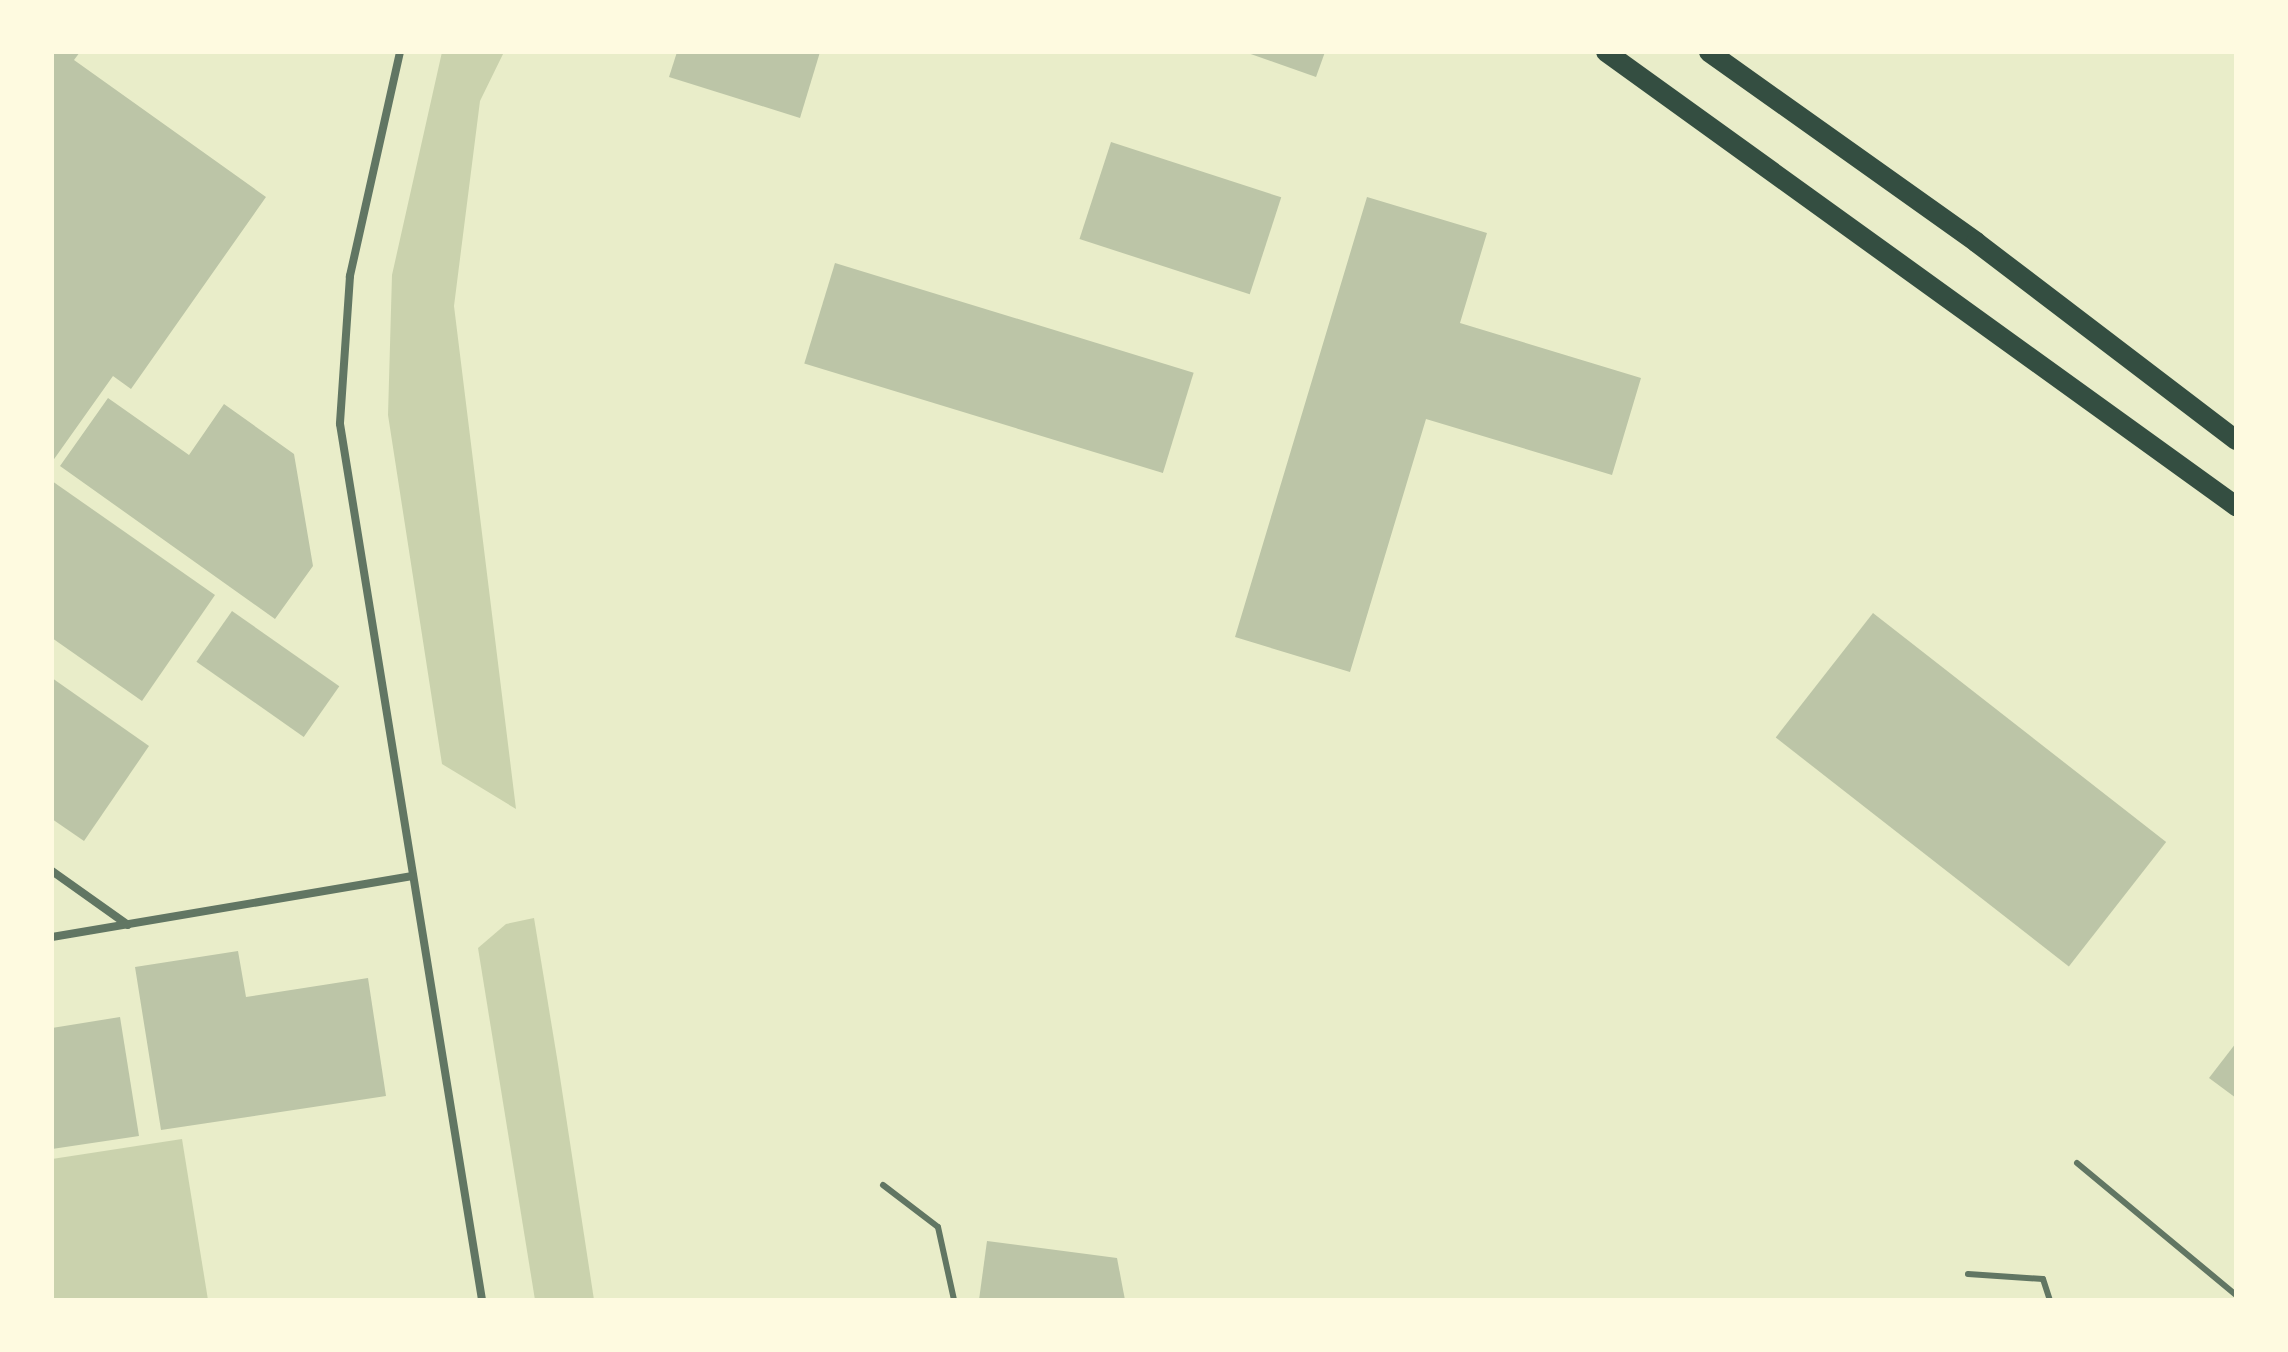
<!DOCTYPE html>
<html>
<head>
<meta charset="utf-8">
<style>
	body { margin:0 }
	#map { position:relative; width:2288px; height:1352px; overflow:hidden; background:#e9edc9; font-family:Ubuntu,sans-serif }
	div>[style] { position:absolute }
	.green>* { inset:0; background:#cad2ad }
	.building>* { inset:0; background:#bcc5a7; transform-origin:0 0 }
	.service>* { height:6px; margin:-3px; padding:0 3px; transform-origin:3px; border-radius:3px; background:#617663 }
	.minor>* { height:8px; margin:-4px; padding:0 4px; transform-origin:4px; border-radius:4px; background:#617663 }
	.primary>* { height:20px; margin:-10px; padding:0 10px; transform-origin:10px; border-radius:10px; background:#344e41 }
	span { translate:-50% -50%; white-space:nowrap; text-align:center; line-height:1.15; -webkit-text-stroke:7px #fefae0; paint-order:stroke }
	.frame { position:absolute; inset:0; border:54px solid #fefae0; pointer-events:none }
</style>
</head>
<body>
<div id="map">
	<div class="green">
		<div style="clip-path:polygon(442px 52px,504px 52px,480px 101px,454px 306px,516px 809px,442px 764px,388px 415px,392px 275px)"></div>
		<div style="clip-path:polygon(534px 918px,558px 1064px,594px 1300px,535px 1300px,478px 948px,506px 924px)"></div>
		<div style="clip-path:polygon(182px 1139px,208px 1300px,52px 1300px,52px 1159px)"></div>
	</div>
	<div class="building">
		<div style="clip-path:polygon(52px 52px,80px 52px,74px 60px,266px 197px,131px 389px,113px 376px,52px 462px)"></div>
		<div style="clip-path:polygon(677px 52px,820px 52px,800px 118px,669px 77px)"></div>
		<div style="clip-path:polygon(1245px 52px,1325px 52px,1316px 77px)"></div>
		<div style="left:1111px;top:142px;width:179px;height:102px;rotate:18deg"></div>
		<div style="clip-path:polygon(1367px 197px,1487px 233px,1460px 323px,1641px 378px,1612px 475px,1426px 419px,1350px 672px,1235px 637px)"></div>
		<div style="left:835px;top:263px;width:375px;height:105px;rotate:17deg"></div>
		<div style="clip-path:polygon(108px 398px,189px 455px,224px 404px,294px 454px,313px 566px,275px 619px,60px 466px)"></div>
		<div style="clip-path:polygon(52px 481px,215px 595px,142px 701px,52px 638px)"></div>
		<div style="left:232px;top:611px;width:131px;height:62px;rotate:35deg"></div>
		<div style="left:1873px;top:613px;width:372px;height:158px;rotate:38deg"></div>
		<div style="clip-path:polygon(52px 678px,149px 746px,84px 841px,52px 819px)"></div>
		<div style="clip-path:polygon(238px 951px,246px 997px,368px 978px,386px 1096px,161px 1130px,135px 967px)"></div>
		<div style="clip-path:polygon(120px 1017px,139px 1136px,52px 1149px,52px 1028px)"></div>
		<div style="clip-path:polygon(2236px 1043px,2236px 1098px,2209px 1078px)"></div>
		<div style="clip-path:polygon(987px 1241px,1117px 1258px,1125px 1300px,979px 1300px)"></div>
	</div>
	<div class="service">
		<div style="left:2077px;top:1163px;width:207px;rotate:39.7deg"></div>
		<div style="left:883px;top:1185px;width:69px;rotate:37.4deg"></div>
		<div style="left:938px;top:1227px;width:75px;rotate:77.6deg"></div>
		<div style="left:1968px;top:1274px;width:75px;rotate:3.8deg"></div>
		<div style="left:2043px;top:1279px;width:22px;rotate:72deg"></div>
	</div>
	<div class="minor">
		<div style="left:400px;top:52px;width:230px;rotate:102.6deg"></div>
		<div style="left:350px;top:276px;width:148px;rotate:93.9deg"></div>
		<div style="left:340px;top:424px;width:887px;rotate:80.79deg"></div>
		<div style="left:52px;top:871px;width:93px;rotate:35.4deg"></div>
		<div style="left:52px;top:937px;width:364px;rotate:-9.6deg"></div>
	</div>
	<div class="primary">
		<div style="left:1606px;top:52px;width:777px;rotate:35.78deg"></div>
		<div style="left:1709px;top:52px;width:328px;rotate:35.4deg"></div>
		<div style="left:1976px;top:242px;width:327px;rotate:37.3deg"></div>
	</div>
	<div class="frame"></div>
</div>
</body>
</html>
